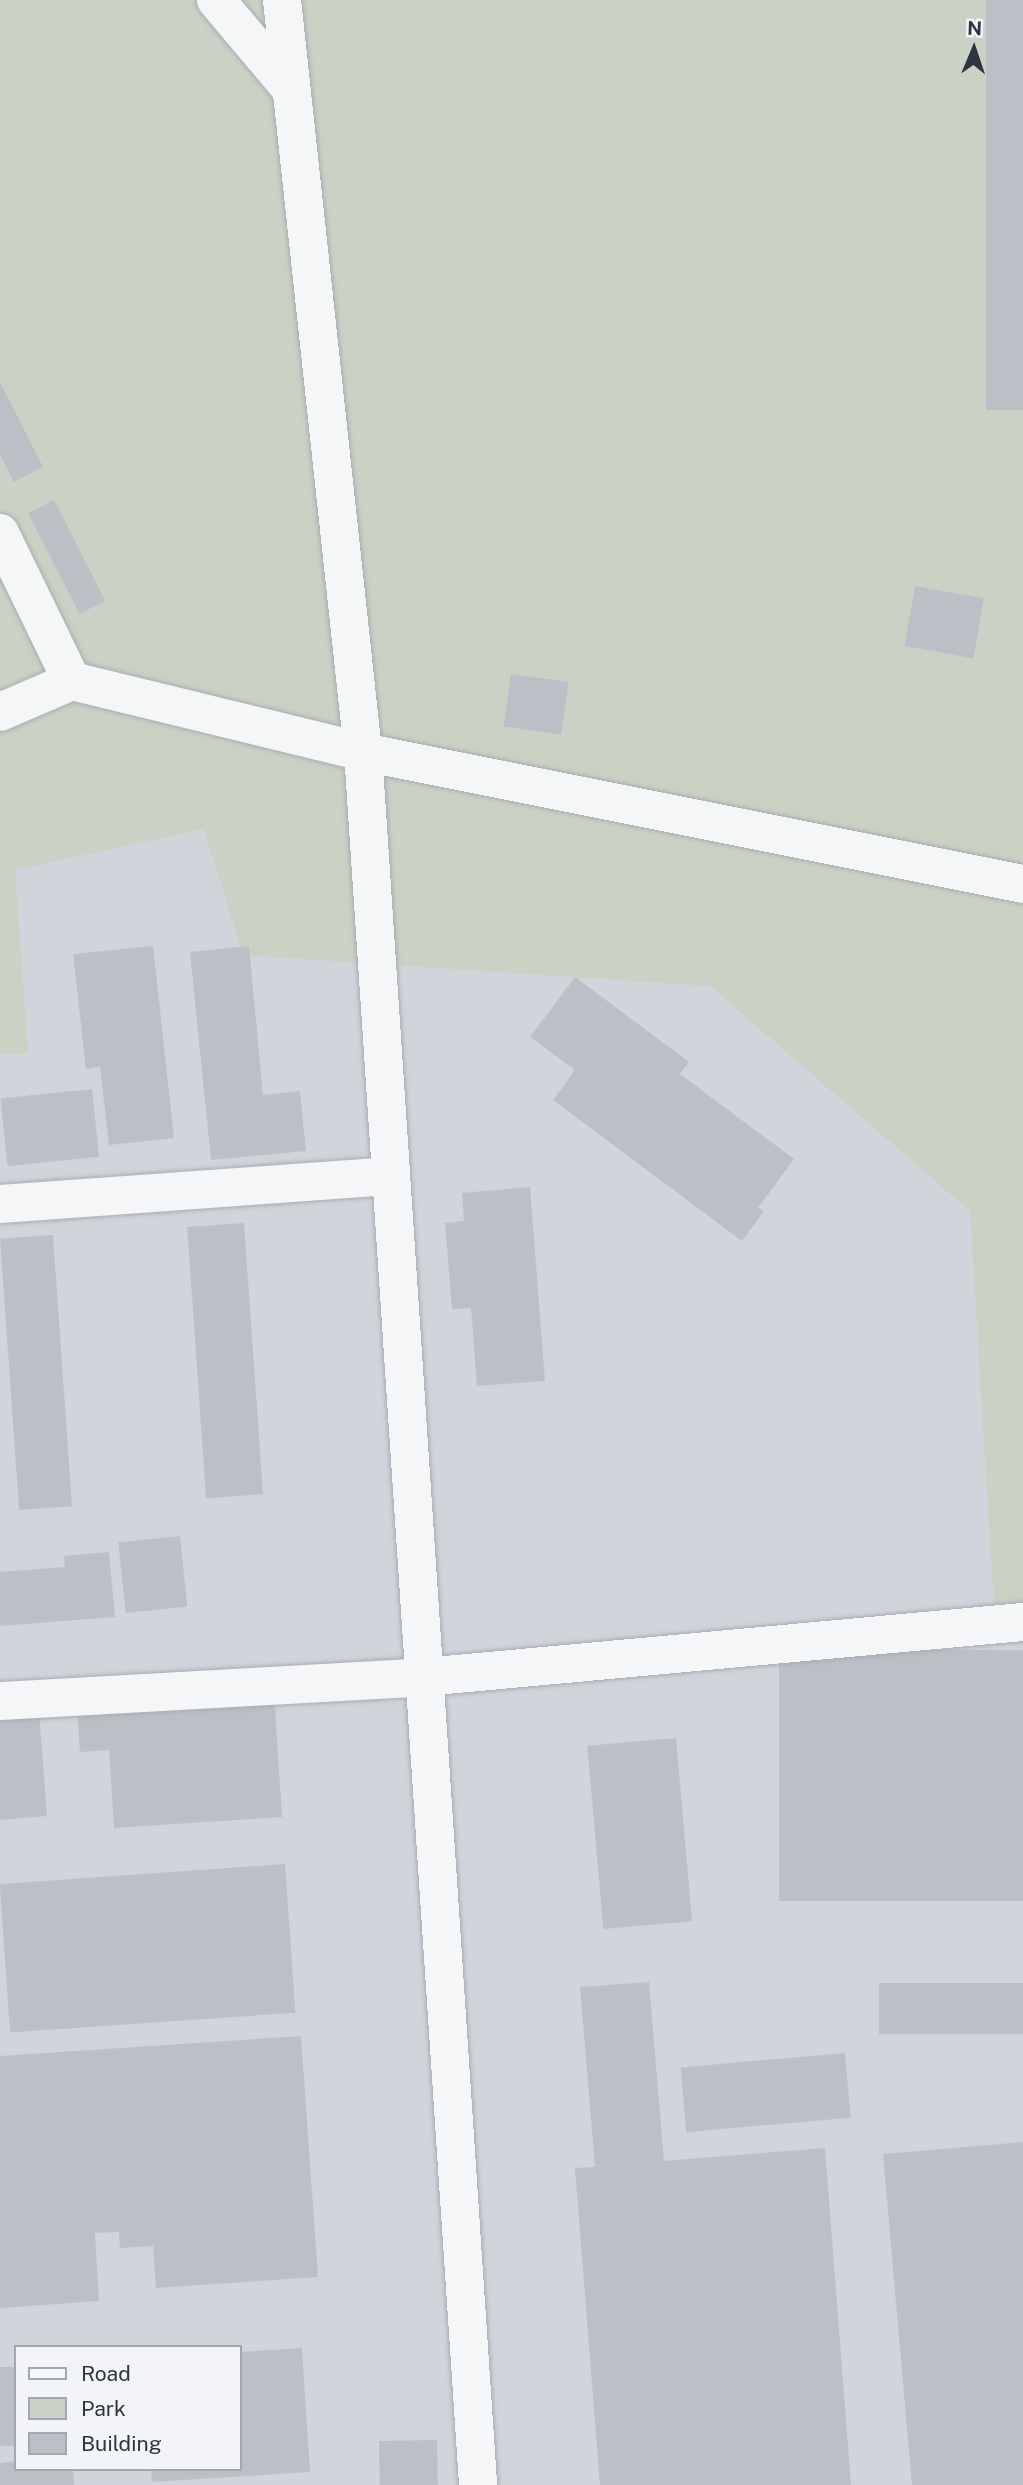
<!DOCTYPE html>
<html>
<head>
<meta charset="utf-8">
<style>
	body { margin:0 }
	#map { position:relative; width:1023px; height:2485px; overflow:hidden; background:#e2e6e9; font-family:"Public Sans",sans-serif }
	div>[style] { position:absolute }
	.built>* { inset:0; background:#d0d5db }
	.green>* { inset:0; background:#c9d2c4 }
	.building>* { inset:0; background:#bac0c6; transform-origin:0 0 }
	.roads { filter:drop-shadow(0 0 2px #a8adb3) drop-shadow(0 0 2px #a8adb3) }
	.minor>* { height:38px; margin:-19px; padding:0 19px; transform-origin:19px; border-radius:19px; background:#f5f6f8 }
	span { translate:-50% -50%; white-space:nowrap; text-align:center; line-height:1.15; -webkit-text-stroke:7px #f2f4f7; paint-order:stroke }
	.legend { position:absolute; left:14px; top:2345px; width:228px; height:126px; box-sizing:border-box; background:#f2f4f7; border:2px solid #a3a8ae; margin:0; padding:9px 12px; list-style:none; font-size:21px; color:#2c3540 }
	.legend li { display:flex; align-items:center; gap:14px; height:35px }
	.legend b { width:35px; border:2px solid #a3a8ae }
	.north { position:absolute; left:939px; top:14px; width:70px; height:70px; -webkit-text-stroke:5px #f2f4f7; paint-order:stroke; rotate:2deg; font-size:19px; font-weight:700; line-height:28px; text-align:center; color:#2c3540 }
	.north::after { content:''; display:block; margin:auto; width:24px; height:32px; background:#2c3540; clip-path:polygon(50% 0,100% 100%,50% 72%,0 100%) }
</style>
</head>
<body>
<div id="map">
	<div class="built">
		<div style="clip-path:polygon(evenodd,0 0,1023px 0,1023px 2485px,0 2485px,0 0,16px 2347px,240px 2347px,240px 2469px,16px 2469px,16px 2347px)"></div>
	</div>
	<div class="green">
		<div style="clip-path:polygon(0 0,1023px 0,1023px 1622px,995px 1624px,970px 1211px,710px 986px,243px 955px,204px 829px,15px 870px,28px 1053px,0 1054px)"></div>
	</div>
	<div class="building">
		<div style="left:986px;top:0;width:37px;height:410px"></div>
		<div style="clip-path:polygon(0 382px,43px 467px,14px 482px,0 454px)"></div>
		<div style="left:54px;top:500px;width:113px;height:29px;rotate:63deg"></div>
		<div style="left:915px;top:586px;width:70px;height:61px;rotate:10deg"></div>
		<div style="left:511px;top:674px;width:58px;height:53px;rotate:8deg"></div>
		<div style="clip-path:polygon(153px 946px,174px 1138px,109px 1145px,100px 1067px,86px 1069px,73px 954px)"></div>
		<div style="clip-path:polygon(249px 946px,263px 1095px,300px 1091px,306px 1151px,211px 1160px,190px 952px)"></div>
		<div style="clip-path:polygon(575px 977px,689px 1062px,680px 1074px,794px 1159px,758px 1208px,764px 1211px,742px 1241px,553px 1100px,575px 1070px,530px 1037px)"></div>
		<div style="left:92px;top:1089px;width:68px;height:92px;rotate:84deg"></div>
		<div style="clip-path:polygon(530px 1187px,545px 1381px,477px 1386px,471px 1308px,452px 1309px,445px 1223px,464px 1221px,462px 1193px)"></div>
		<div style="left:244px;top:1223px;width:272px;height:57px;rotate:86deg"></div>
		<div style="left:53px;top:1235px;width:272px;height:53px;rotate:86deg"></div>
		<div style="left:180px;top:1536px;width:71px;height:62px;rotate:84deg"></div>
		<div style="clip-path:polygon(109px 1552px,115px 1617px,0 1626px,0 1572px,65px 1567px,64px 1556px)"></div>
		<div style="left:1023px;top:1650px;width:251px;height:244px;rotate:90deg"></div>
		<div style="clip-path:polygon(274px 1691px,282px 1817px,114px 1828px,109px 1750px,80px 1752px,77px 1703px)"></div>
		<div style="clip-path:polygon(39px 1711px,47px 1816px,0 1820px,0 1713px)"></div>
		<div style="left:676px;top:1738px;width:184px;height:89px;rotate:85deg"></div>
		<div style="left:285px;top:1864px;width:149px;height:286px;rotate:86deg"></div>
		<div style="clip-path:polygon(649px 1982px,664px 2161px,825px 2148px,851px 2485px,600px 2485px,575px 2168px,595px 2167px,580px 1987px)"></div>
		<div style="left:1023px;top:1983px;width:51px;height:144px;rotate:90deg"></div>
		<div style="clip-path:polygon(301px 2036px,318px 2277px,156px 2288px,153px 2246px,120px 2248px,119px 2232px,95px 2233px,99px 2301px,0 2308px,0 2056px)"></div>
		<div style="left:845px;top:2053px;width:65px;height:165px;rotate:85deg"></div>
		<div style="clip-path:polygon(1023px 2142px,1023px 2485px,912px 2485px,883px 2154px)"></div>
		<div style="clip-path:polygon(302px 2348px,310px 2472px,152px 2482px,151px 2469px,240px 2469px,240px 2352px)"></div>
		<div style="left:16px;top:2367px;width:79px;height:16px;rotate:90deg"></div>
		<div style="left:437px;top:2440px;width:45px;height:58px;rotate:89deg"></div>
		<div style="clip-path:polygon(16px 2461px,16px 2469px,73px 2469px,74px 2485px,0 2485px,0 2463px)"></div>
	</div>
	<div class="roads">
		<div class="minor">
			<div style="left:216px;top:0;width:115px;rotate:49.9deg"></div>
			<div style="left:282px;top:0;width:756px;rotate:83.85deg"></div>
			<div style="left:363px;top:752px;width:1737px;rotate:86.2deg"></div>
			<div style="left:0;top:533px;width:165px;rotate:64.1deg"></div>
			<div style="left:72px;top:681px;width:78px;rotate:156.7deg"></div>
			<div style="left:72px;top:681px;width:300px;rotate:13.7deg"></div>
			<div style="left:363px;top:752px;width:673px;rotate:11.31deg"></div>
			<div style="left:0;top:1204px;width:392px;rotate:-4.1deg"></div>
			<div style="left:0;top:1701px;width:425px;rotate:-3.2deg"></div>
			<div style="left:424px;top:1677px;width:602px;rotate:-5.25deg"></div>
		</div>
	</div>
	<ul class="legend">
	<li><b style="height:9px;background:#f5f6f8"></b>Road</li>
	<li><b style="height:19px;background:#c9d2c4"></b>Park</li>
	<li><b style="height:19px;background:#bac0c6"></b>Building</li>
	</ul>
	<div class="north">N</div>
</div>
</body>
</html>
